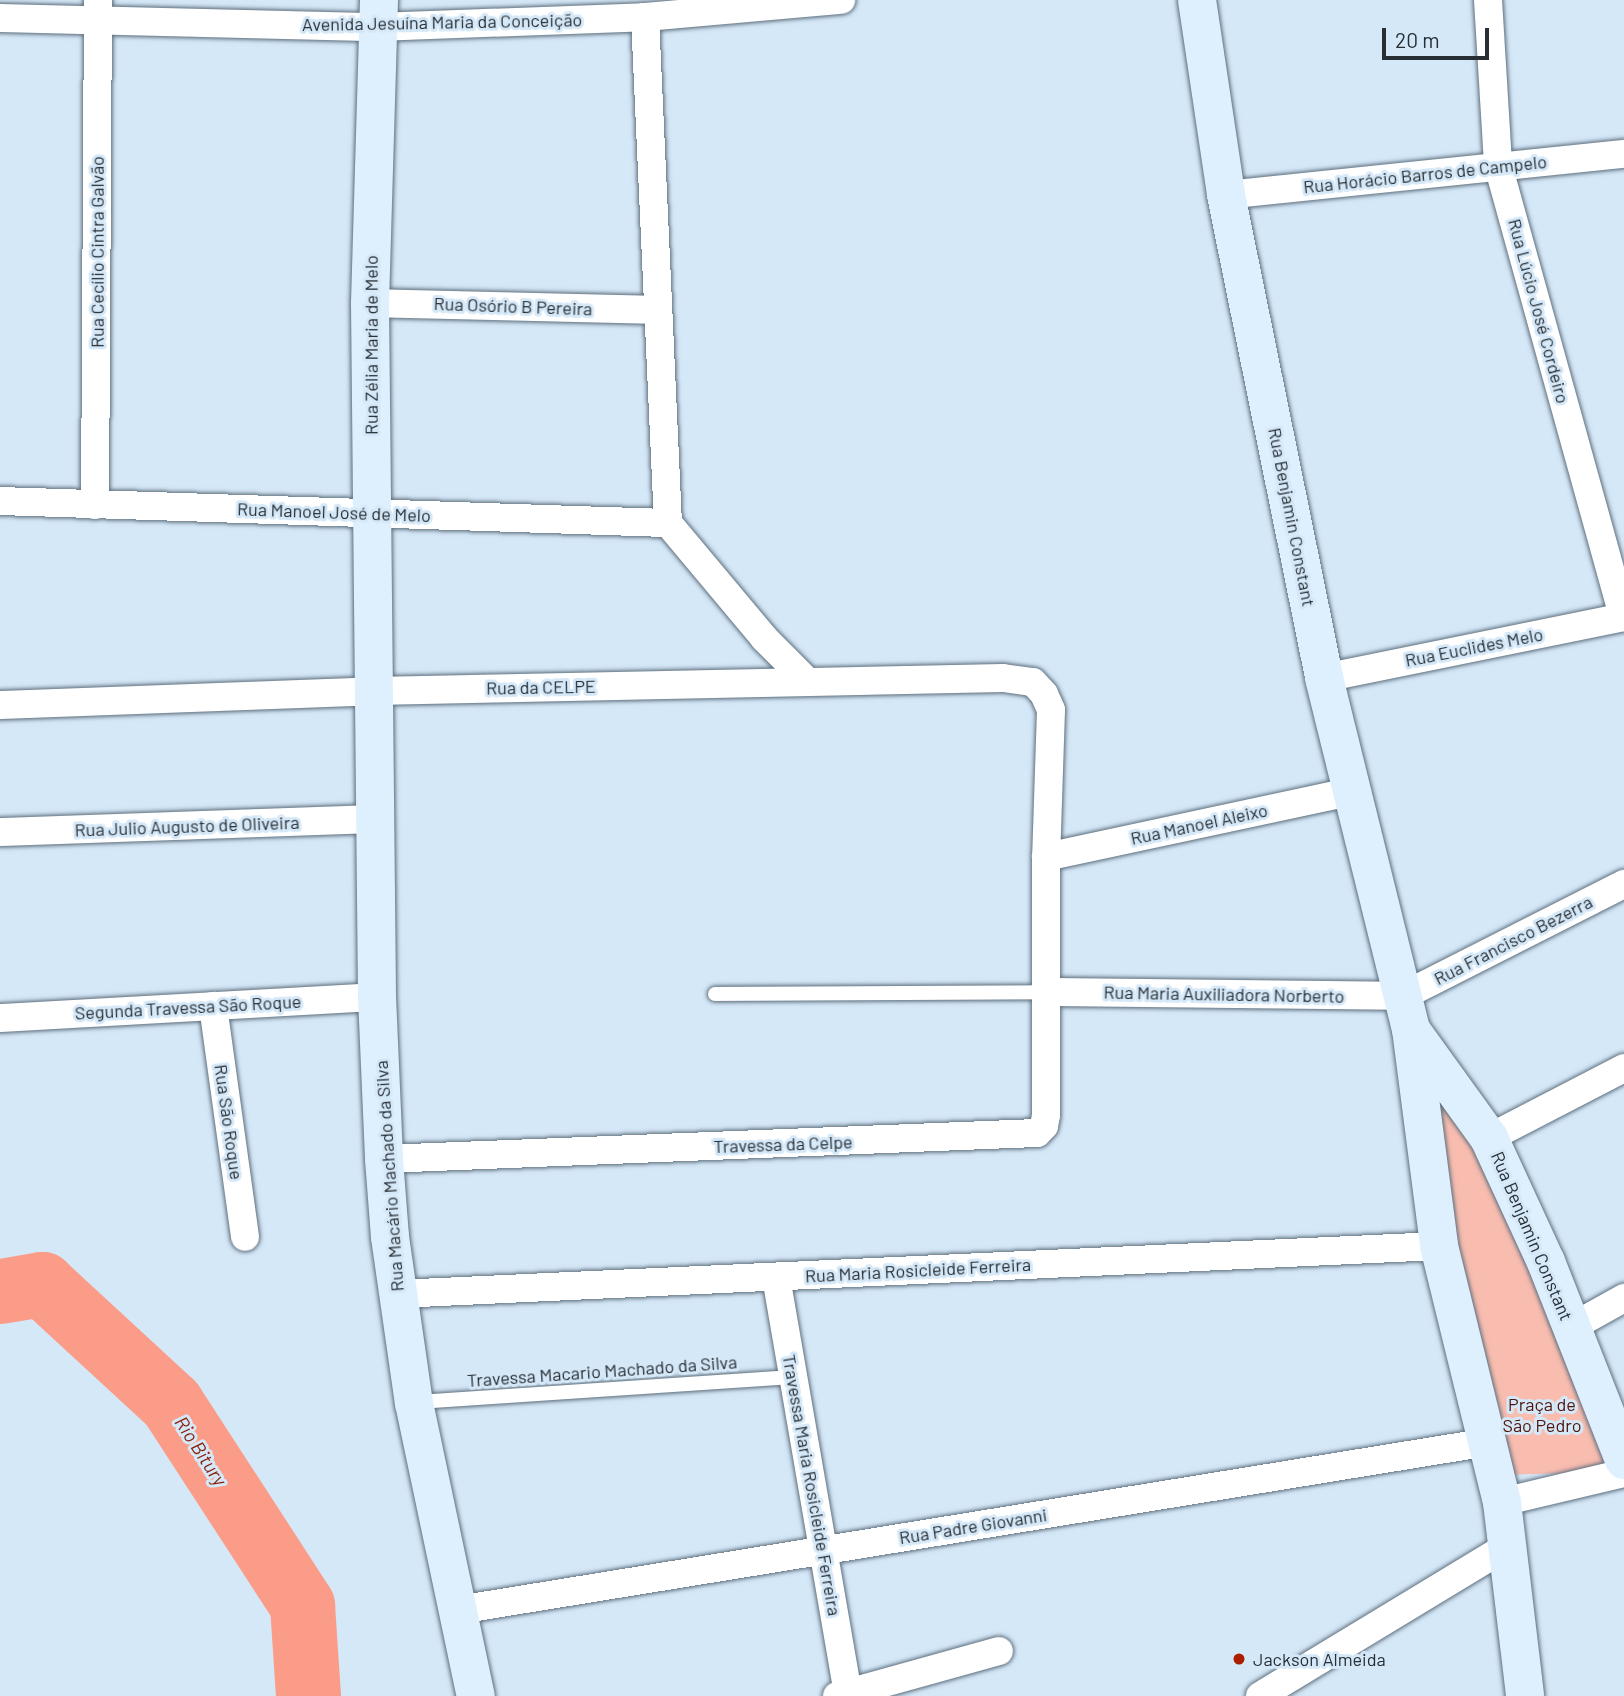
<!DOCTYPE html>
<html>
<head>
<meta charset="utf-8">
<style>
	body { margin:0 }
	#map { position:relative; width:1624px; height:1696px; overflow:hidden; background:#d5e8f8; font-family:Barlow,sans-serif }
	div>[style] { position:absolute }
	.green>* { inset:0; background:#f9bdb0 }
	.river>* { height:65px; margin:-32.5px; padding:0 32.5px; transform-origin:32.5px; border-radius:32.5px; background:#fb9c89 }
	.roads { filter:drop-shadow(0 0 2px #5e6f7d) drop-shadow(0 0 2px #5e6f7d) }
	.lane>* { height:14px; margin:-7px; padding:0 7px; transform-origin:7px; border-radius:7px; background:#fff }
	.street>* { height:28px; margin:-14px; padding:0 14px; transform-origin:14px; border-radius:14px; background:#fff }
	.secondary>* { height:38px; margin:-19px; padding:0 19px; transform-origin:19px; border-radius:19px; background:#def0fe }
	.dots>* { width:19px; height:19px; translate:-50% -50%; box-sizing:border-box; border:4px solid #d5e8f8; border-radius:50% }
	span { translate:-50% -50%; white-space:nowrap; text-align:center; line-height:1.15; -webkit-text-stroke:6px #d5e8f8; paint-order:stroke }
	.street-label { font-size:18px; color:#272e34 }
	.park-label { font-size:18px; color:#4f150b }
	.poi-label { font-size:18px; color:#272e34 }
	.left { translate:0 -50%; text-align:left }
	.water-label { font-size:19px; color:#881b06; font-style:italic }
	.scale { position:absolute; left:1382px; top:28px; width:107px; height:32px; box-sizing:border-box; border:4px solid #272e34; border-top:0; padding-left:9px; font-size:21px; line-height:24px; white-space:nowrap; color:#272e34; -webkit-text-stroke:5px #d5e8f8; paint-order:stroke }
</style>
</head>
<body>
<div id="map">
	<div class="green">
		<div style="clip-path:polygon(1465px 1101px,1624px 1472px,1496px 1475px,1423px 1110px)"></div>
	</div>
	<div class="river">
		<div style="left:0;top:1291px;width:43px;rotate:-9.5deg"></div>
		<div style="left:42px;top:1284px;width:176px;rotate:42.7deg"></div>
		<div style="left:171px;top:1403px;width:241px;rotate:57deg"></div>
		<div style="left:302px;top:1605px;width:91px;rotate:86.2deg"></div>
	</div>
	<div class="roads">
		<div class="lane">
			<div style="left:715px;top:994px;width:329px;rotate:-0.3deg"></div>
			<div style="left:417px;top:1402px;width:377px;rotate:-3.8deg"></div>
		</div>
		<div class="street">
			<div style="left:1488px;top:0;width:165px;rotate:86.5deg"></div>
			<div style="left:1498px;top:165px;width:469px;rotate:74.5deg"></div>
			<div style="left:645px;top:17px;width:507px;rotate:87.4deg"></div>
			<div style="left:668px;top:523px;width:150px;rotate:50.1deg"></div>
			<div style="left:764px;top:638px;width:62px;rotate:45deg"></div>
			<div style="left:0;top:18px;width:377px;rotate:1.4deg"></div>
			<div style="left:377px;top:27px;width:268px;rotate:-2.1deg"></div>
			<div style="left:645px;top:17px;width:197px;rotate:-5deg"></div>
			<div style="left:1226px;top:195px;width:400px;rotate:-5.9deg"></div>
			<div style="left:370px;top:303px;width:287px;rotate:1.4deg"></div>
			<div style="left:0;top:501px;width:668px;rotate:1.89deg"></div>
			<div style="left:95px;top:505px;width:505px;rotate:-89.66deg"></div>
			<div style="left:1324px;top:678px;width:306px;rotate:-11.5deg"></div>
			<div style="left:0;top:705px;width:374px;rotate:-2.1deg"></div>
			<div style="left:374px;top:691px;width:629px;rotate:-1.18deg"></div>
			<div style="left:1003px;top:678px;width:30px;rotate:8deg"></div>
			<div style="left:1033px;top:682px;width:16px;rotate:47deg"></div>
			<div style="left:1044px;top:694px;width:17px;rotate:66deg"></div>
			<div style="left:1051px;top:710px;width:147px;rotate:91.9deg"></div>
			<div style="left:1046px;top:857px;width:258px;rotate:90deg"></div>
			<div style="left:1046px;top:1115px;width:11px;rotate:100deg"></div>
			<div style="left:1044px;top:1126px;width:10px;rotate:135deg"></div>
			<div style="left:1037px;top:1133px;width:654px;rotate:177.72deg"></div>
			<div style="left:0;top:832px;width:375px;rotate:-2deg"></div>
			<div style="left:1046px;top:857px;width:314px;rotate:-12.1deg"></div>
			<div style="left:1044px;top:992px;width:359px;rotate:0.6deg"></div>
			<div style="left:1403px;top:996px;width:248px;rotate:-26.9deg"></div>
			<div style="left:213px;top:1006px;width:233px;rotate:82.1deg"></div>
			<div style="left:0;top:1018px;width:378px;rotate:-3.2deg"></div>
			<div style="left:1489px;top:1138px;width:152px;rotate:-27.4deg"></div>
			<div style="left:776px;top:1277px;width:421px;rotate:80.2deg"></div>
			<div style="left:397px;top:1294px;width:1043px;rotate:-2.64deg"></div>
			<div style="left:1572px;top:1327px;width:60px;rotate:-29.1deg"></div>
			<div style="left:1502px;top:1502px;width:125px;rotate:-13.4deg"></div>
			<div style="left:458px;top:1610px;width:1044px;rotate:-9.26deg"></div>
			<div style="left:837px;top:1696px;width:168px;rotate:-15.5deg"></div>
			<div style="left:1260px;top:1696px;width:290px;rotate:-31.2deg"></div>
		</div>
		<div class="secondary">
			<div style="left:379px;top:0;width:303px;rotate:91.7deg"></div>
			<div style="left:370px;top:303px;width:694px;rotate:89.42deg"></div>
			<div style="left:377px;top:997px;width:162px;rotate:87.5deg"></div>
			<div style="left:384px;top:1159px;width:78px;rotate:85.6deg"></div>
			<div style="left:390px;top:1237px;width:168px;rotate:81.8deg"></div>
			<div style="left:414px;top:1403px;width:299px;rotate:78.1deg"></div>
			<div style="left:1197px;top:0;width:197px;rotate:81.5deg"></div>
			<div style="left:1226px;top:195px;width:493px;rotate:78.5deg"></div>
			<div style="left:1324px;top:678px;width:362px;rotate:76.1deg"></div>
			<div style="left:1411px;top:1029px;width:219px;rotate:82.6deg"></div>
			<div style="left:1439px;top:1246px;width:264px;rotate:76.2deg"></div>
			<div style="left:1502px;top:1502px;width:195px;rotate:83.2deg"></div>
			<div style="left:1414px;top:1034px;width:128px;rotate:54.2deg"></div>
			<div style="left:1489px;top:1138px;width:136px;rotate:65.3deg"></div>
			<div style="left:1546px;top:1262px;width:213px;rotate:68.5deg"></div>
		</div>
	</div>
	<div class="dots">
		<div style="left:1239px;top:1659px;background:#ac1e00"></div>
	</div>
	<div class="street-label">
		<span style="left:442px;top:22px;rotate:-1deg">Avenida Jesuína Maria da Conceição</span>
		<span style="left:1425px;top:174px;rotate:-6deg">Rua Horácio Barros de Campelo</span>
		<span style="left:97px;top:252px;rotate:-90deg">Rua Cecílio Cintra Galvão</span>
		<span style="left:513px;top:306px;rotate:2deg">Rua Osório B Pereira</span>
		<span style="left:1539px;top:311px;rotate:75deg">Rua Lúcio José Cordeiro</span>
		<span style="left:371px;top:345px;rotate:-90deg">Rua Zélia Maria de Melo</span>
		<span style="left:334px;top:512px;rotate:2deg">Rua Manoel José de Melo</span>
		<span style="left:1292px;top:517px;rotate:79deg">Rua Benjamin Constant</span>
		<span style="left:1474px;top:647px;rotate:-11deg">Rua Euclides Melo</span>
		<span style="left:541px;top:687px;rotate:-1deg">Rua da CELPE</span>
		<span style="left:1199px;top:824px;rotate:-12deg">Rua Manoel Aleixo</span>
		<span style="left:187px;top:826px;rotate:-2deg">Rua Julio Augusto de Oliveira</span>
		<span style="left:1513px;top:940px;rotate:-27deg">Rua Francisco Bezerra</span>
		<span style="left:1224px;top:994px;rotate:1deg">Rua Maria Auxiliadora Norberto</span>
		<span style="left:188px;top:1007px;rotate:-3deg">Segunda Travessa São Roque</span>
		<span style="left:229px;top:1122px;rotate:82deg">Rua São Roque</span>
		<span style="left:783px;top:1144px;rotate:-2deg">Travessa da Celpe</span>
		<span style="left:389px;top:1176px;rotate:-94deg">Rua Macário Machado da Silva</span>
		<span style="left:1532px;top:1236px;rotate:67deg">Rua Benjamin Constant</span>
		<span style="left:918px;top:1270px;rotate:-3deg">Rua Maria Rosicleide Ferreira</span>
		<span style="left:602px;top:1371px;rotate:-4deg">Travessa Macario Machado da Silva</span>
		<span style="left:812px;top:1485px;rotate:80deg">Travessa Maria Rosicleide Ferreira</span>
		<span style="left:973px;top:1526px;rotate:-9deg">Rua Padre Giovanni</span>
	</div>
	<div class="park-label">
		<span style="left:1542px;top:1415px">Praça de<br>São Pedro</span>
	</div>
	<div class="poi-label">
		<span class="left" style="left:1253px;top:1659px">Jackson Almeida</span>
	</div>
	<div class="water-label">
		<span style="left:201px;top:1451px;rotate:57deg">Rio Bitury</span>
	</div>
	<div class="scale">20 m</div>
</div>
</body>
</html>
